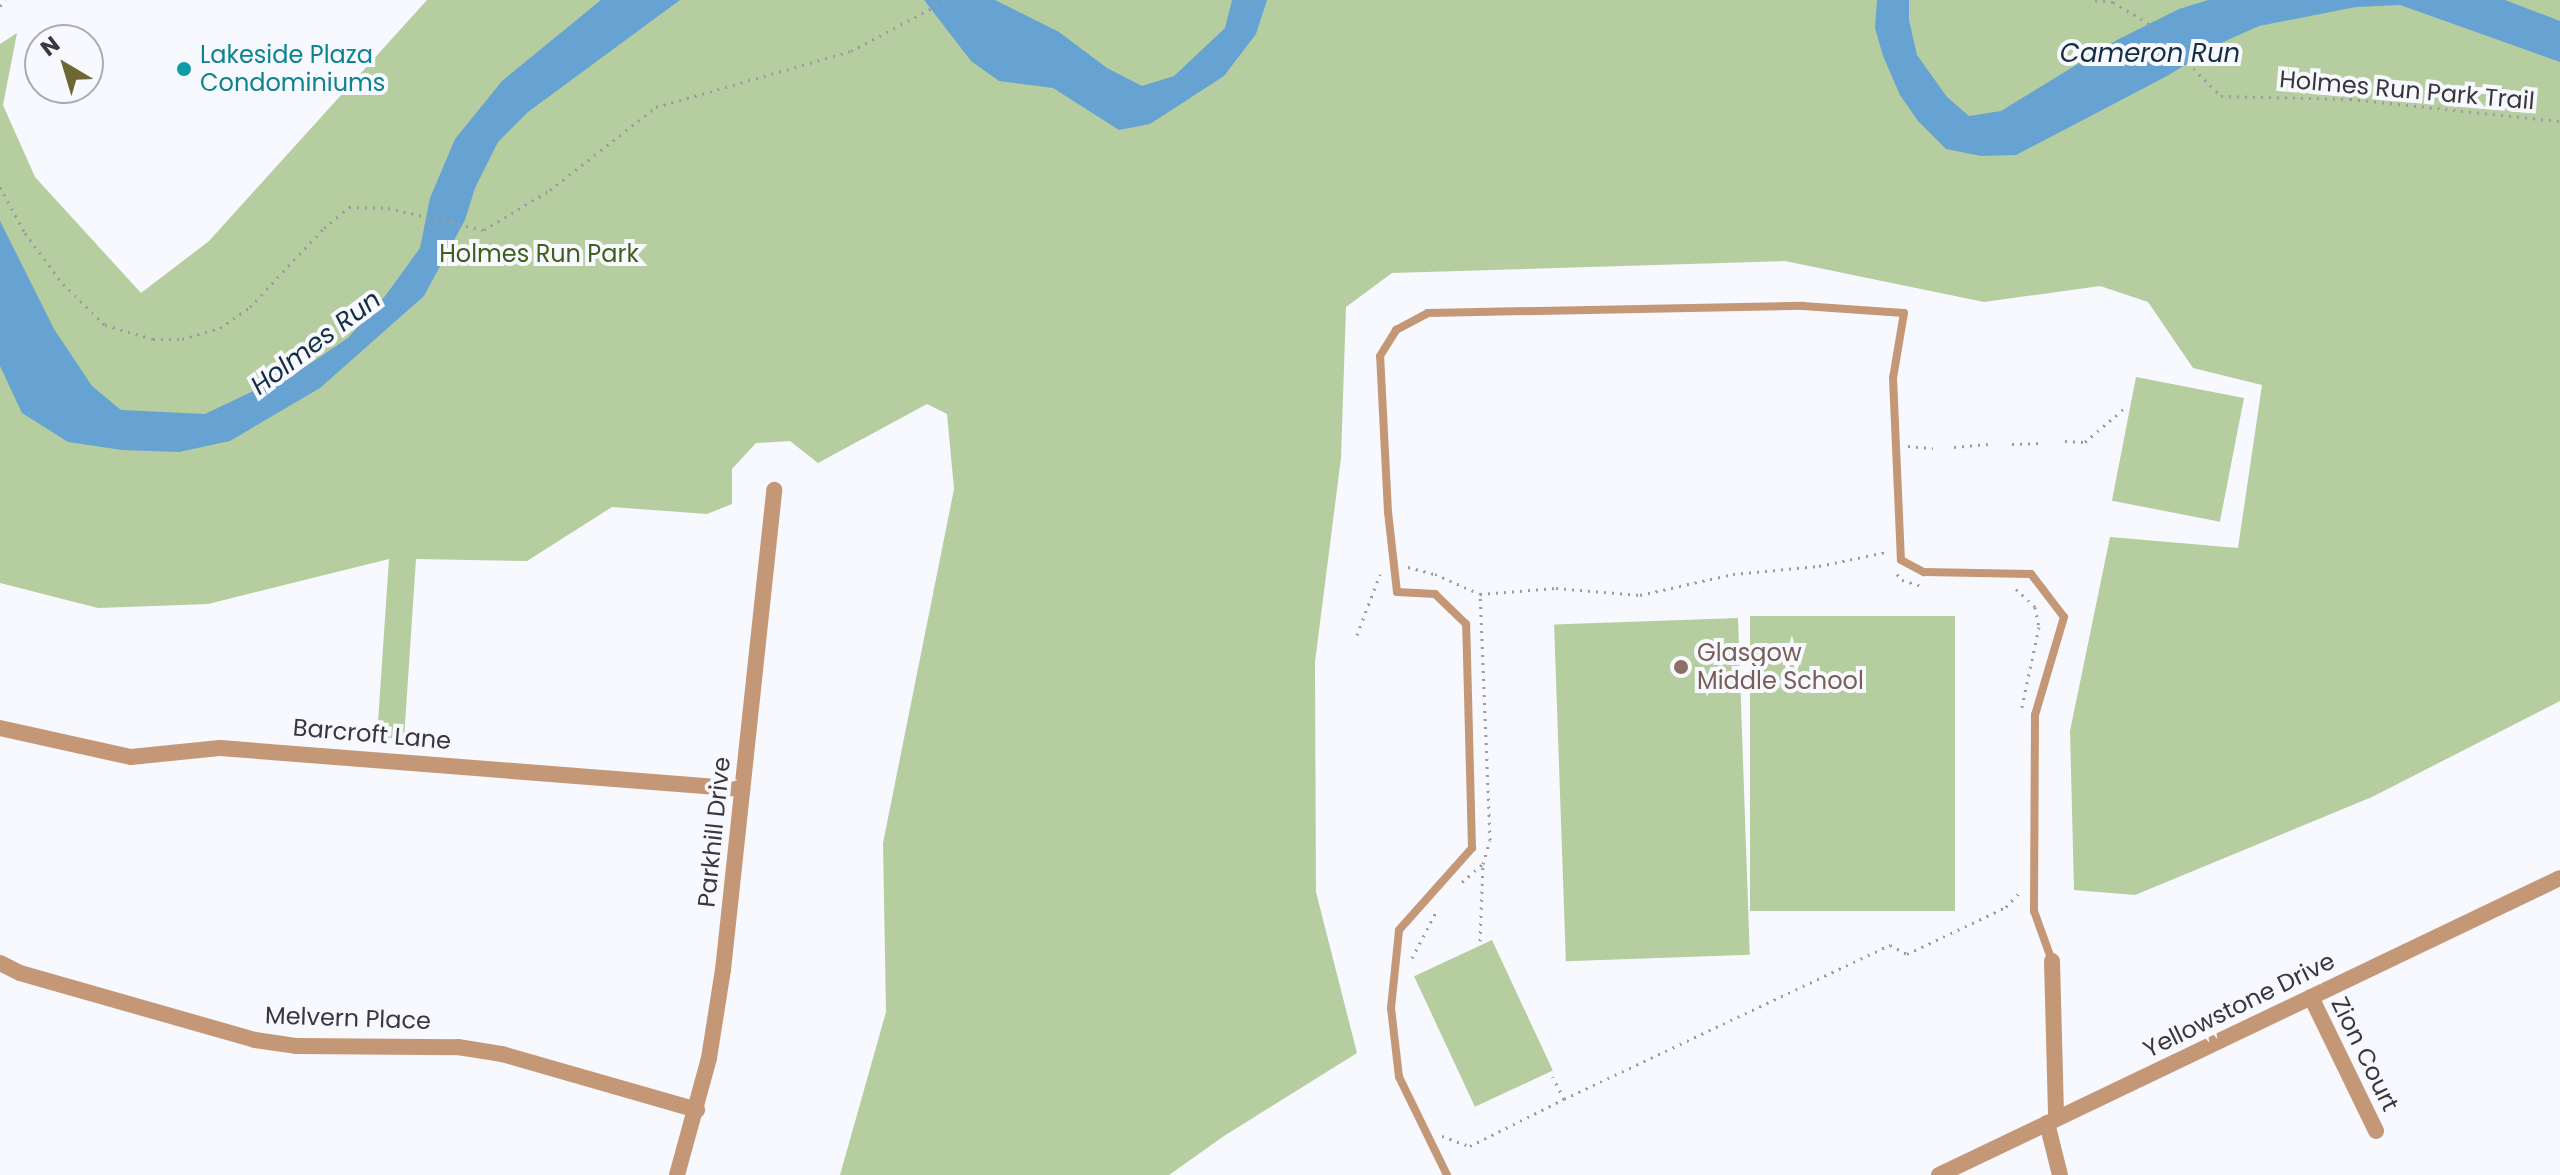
<!DOCTYPE html>
<html>
<head>
<meta charset="utf-8">
<style>
	body { margin:0 }
	#map { position:relative; width:2560px; height:1175px; overflow:hidden; background:#f8f8ff; font-family:Poppins,sans-serif }
	div>[style] { position:absolute }
	.green>* { inset:0; background:#b6cda0; transform-origin:0 0 }
	.water>* { inset:0; background:#66a3d3 }
	.path>* { height:3px; margin-top:-1.5px; transform-origin:0; background:repeating-linear-gradient(90deg,#9b9ba1 0 2px,transparent 0 8px) }
	.service>* { height:8px; margin:-4px; padding:0 4px; transform-origin:4px; border-radius:4px; background:#c49877 }
	.minor>* { height:16px; margin:-8px; padding:0 8px; transform-origin:8px; border-radius:8px; background:#c49877 }
	.dots>* { width:22px; height:22px; translate:-50% -50%; box-sizing:border-box; border:4px solid #f8f8ff; border-radius:50% }
	span { translate:-50% -50%; white-space:nowrap; text-align:center; line-height:1.15; -webkit-text-stroke:8px #f8f8ff; paint-order:stroke }
	.culture-label { font-size:24px; color:#0d838f }
	.left { translate:0 -50%; text-align:left }
	.street-label { font-size:24px; color:#38383c }
	.park-label { font-size:24px; color:#415f1c }
	.education-label { font-size:24px; color:#785e54 }
	.water-label { font-size:26px; color:#142f44; font-style:italic }
	.north { position:absolute; left:24px; top:24px; width:80px; height:80px; box-sizing:border-box; background:#f8f8ff; border:2px solid #ababb1; border-radius:50%; rotate:322deg; font-size:22px; font-weight:700; line-height:32px; text-align:center; color:#38383c }
	.north::after { content:''; display:block; margin:auto; width:28px; height:36px; background:#6e6633; clip-path:polygon(50% 0,100% 100%,50% 72%,0 100%) }
</style>
</head>
<body>
<div id="map">
	<div class="green">
		<div style="clip-path:polygon(427px 0,2560px 0,2560px 701px,2372px 797px,2135px 895px,2074px 890px,2070px 731px,2110px 537px,2238px 548px,2262px 385px,2193px 368px,2148px 302px,2100px 286px,1984px 302px,1785px 261px,1392px 273px,1346px 307px,1341px 458px,1315px 662px,1316px 892px,1357px 1053px,1224px 1136px,1169px 1175px,840px 1175px,886px 1012px,883px 843px,954px 489px,947px 414px,927px 404px,818px 463px,790px 441px,756px 443px,732px 469px,732px 504px,707px 514px,612px 507px,527px 561px,416px 559px,404px 739px,377px 737px,389px 559px,208px 604px,98px 608px,0 583px,0 44px,17px 33px,3px 105px,35px 177px,141px 293px,209px 241px)"></div>
		<div style="left:2136px;top:377px;width:110px;height:126px;rotate:11deg"></div>
		<div style="left:1955px;top:616px;width:295px;height:205px;rotate:90deg"></div>
		<div style="left:1738px;top:618px;width:337px;height:184px;rotate:88deg"></div>
		<div style="left:1492px;top:940px;width:144px;height:86px;rotate:65deg"></div>
	</div>
	<div class="water">
		<div style="clip-path:polygon(601px 0,680px 0,528px 112px,498px 142px,475px 188px,465px 220px,424px 296px,320px 388px,230px 441px,179px 452px,122px 450px,68px 442px,22px 413px,0 366px,0 221px,54px 329px,92px 386px,121px 410px,205px 414px,308px 365px,348px 338px,386px 295px,420px 248px,430px 198px,455px 139px,502px 81px)"></div>
		<div style="clip-path:polygon(924px 0,995px 0,1059px 32px,1107px 68px,1142px 86px,1174px 76px,1225px 28px,1232px 0,1267px 0,1256px 34px,1224px 76px,1150px 124px,1119px 130px,1053px 88px,999px 81px,971px 61px)"></div>
		<div style="clip-path:polygon(1877px 0,1909px 0,1909px 20px,1917px 55px,1947px 97px,1969px 116px,2001px 111px,2117px 40px,2179px 9px,2208px 0,2505px 0,2560px 21px,2560px 62px,2400px 5px,2356px 7px,2259px 26px,2221px 43px,2167px 76px,2016px 155px,1981px 156px,1946px 149px,1918px 121px,1900px 95px,1883px 56px,1875px 28px)"></div>
	</div>
	<div class="path">
		<div style="left:2095px;top:0;width:18px;rotate:6deg"></div>
		<div style="left:2113px;top:2px;width:41px;rotate:31deg"></div>
		<div style="left:2148px;top:23px;width:103px;rotate:45deg"></div>
		<div style="left:2221px;top:96px;width:129px;rotate:1.3deg"></div>
		<div style="left:2350px;top:99px;width:211px;rotate:6deg"></div>
		<div style="left:0;top:6px;width:8px;rotate:-45deg"></div>
		<div style="left:0;top:187px;width:52px;rotate:61.5deg"></div>
		<div style="left:25px;top:233px;width:64px;rotate:53.3deg"></div>
		<div style="left:63px;top:284px;width:59px;rotate:44.3deg"></div>
		<div style="left:105px;top:325px;width:50px;rotate:16.3deg"></div>
		<div style="left:153px;top:339px;width:29px"></div>
		<div style="left:182px;top:339px;width:40px;rotate:-16deg"></div>
		<div style="left:220px;top:328px;width:37px;rotate:-35deg"></div>
		<div style="left:250px;top:307px;width:108px;rotate:-46.9deg"></div>
		<div style="left:324px;top:228px;width:33px;rotate:-40deg"></div>
		<div style="left:349px;top:207px;width:39px;rotate:1deg"></div>
		<div style="left:388px;top:208px;width:98px;rotate:12.9deg"></div>
		<div style="left:484px;top:230px;width:77px;rotate:-31.2deg"></div>
		<div style="left:550px;top:190px;width:135px;rotate:-38.1deg"></div>
		<div style="left:656px;top:107px;width:203px;rotate:-16deg"></div>
		<div style="left:851px;top:51px;width:109px;rotate:-28deg"></div>
		<div style="left:2065px;top:441px;width:20px;rotate:3deg"></div>
		<div style="left:2085px;top:442px;width:55px;rotate:-40.6deg"></div>
		<div style="left:2012px;top:444px;width:28px;rotate:-2deg"></div>
		<div style="left:1908px;top:446px;width:25px;rotate:5deg"></div>
		<div style="left:1954px;top:447px;width:34px;rotate:-5deg"></div>
		<div style="left:1408px;top:567px;width:28px;rotate:15deg"></div>
		<div style="left:1435px;top:574px;width:49px;rotate:24deg"></div>
		<div style="left:1480px;top:594px;width:76px;rotate:-4.5deg"></div>
		<div style="left:1556px;top:588px;width:84px;rotate:4.8deg"></div>
		<div style="left:1640px;top:595px;width:95px;rotate:-12.7deg"></div>
		<div style="left:1733px;top:574px;width:86px;rotate:-5.3deg"></div>
		<div style="left:1819px;top:566px;width:68px;rotate:-11.8deg"></div>
		<div style="left:1897px;top:574px;width:8px;rotate:50deg"></div>
		<div style="left:1902px;top:580px;width:21px;rotate:17deg"></div>
		<div style="left:2016px;top:589px;width:26px;rotate:43deg"></div>
		<div style="left:2035px;top:607px;width:20px;rotate:79deg"></div>
		<div style="left:2039px;top:627px;width:86px;rotate:102.1deg"></div>
		<div style="left:1357px;top:635px;width:65px;rotate:-69.3deg"></div>
		<div style="left:1462px;top:882px;width:28px;rotate:-41deg"></div>
		<div style="left:1480px;top:941px;width:77px;rotate:-87.8deg"></div>
		<div style="left:1483px;top:864px;width:25px;rotate:-74deg"></div>
		<div style="left:1490px;top:840px;width:246px;rotate:-92.3deg"></div>
		<div style="left:1412px;top:958px;width:52px;rotate:-62.4deg"></div>
		<div style="left:1564px;top:1099px;width:361px;rotate:-25.3deg"></div>
		<div style="left:1890px;top:945px;width:19px;rotate:28deg"></div>
		<div style="left:1907px;top:954px;width:110px;rotate:-25.4deg"></div>
		<div style="left:2006px;top:907px;width:19px;rotate:-47deg"></div>
		<div style="left:1442px;top:1136px;width:30px;rotate:20deg"></div>
		<div style="left:1470px;top:1146px;width:105px;rotate:-26.6deg"></div>
		<div style="left:1564px;top:1099px;width:25px;rotate:-117deg"></div>
	</div>
	<div class="service">
		<div style="left:1447px;top:1175px;width:109px;rotate:-116.1deg"></div>
		<div style="left:1399px;top:1077px;width:69px;rotate:-96.6deg"></div>
		<div style="left:1391px;top:1008px;width:78px;rotate:-84.1deg"></div>
		<div style="left:1399px;top:930px;width:110px;rotate:-48.3deg"></div>
		<div style="left:1472px;top:848px;width:224px;rotate:-91.5deg"></div>
		<div style="left:1466px;top:624px;width:43px;rotate:-135.9deg"></div>
		<div style="left:1435px;top:594px;width:38px;rotate:-177deg"></div>
		<div style="left:1397px;top:592px;width:81px;rotate:-96.4deg"></div>
		<div style="left:1388px;top:512px;width:156px;rotate:-92.9deg"></div>
		<div style="left:1380px;top:356px;width:31px;rotate:-58deg"></div>
		<div style="left:1396px;top:330px;width:36px;rotate:-28deg"></div>
		<div style="left:1428px;top:313px;width:375px;rotate:-1.1deg"></div>
		<div style="left:1803px;top:306px;width:101px;rotate:4deg"></div>
		<div style="left:1904px;top:313px;width:66px;rotate:99.6deg"></div>
		<div style="left:1893px;top:378px;width:182px;rotate:87.5deg"></div>
		<div style="left:1901px;top:560px;width:26px;rotate:28deg"></div>
		<div style="left:1924px;top:572px;width:107px;rotate:1.1deg"></div>
		<div style="left:2031px;top:574px;width:54px;rotate:52.5deg"></div>
		<div style="left:2064px;top:617px;width:102px;rotate:106.5deg"></div>
		<div style="left:2035px;top:715px;width:196px;rotate:90.3deg"></div>
		<div style="left:2034px;top:911px;width:53px;rotate:70.2deg"></div>
	</div>
	<div class="minor">
		<div style="left:0;top:728px;width:134px;rotate:12.5deg"></div>
		<div style="left:131px;top:757px;width:89px;rotate:-5.8deg"></div>
		<div style="left:220px;top:748px;width:524px;rotate:4.49deg"></div>
		<div style="left:2052px;top:961px;width:158px;rotate:88.5deg"></div>
		<div style="left:0;top:963px;width:22px;rotate:27deg"></div>
		<div style="left:20px;top:973px;width:244px;rotate:15.9deg"></div>
		<div style="left:255px;top:1040px;width:41px;rotate:8.3deg"></div>
		<div style="left:296px;top:1046px;width:162px;rotate:0.4deg"></div>
		<div style="left:458px;top:1047px;width:45px;rotate:9deg"></div>
		<div style="left:502px;top:1054px;width:203px;rotate:16deg"></div>
		<div style="left:2311px;top:997px;width:149px;rotate:64.1deg"></div>
		<div style="left:2047px;top:1123px;width:54px;rotate:76deg"></div>
		<div style="left:677px;top:1175px;width:121px;rotate:-74.7deg"></div>
		<div style="left:709px;top:1058px;width:89px;rotate:-81deg"></div>
		<div style="left:723px;top:970px;width:483px;rotate:-83.9deg"></div>
		<div style="left:1939px;top:1175px;width:688px;rotate:-25.56deg"></div>
	</div>
	<div class="dots">
		<div style="left:184px;top:69px;background:#0f9aa8"></div>
		<div style="left:1681px;top:667px;background:#8d6e63"></div>
	</div>
	<div class="culture-label">
		<span class="left" style="left:200px;top:69px">Lakeside Plaza<br>Condominiums</span>
	</div>
	<div class="street-label">
		<span style="left:2407px;top:90px;rotate:5deg">Holmes Run Park Trail</span>
		<span style="left:372px;top:734px;rotate:5deg">Barcroft Lane</span>
		<span style="left:714px;top:832px;rotate:-84deg">Parkhill Drive</span>
		<span style="left:2239px;top:1005px;rotate:-26deg">Yellowstone Drive</span>
		<span style="left:348px;top:1018px;rotate:2deg">Melvern Place</span>
		<span style="left:2365px;top:1054px;rotate:64deg">Zion Court</span>
	</div>
	<div class="park-label">
		<span style="left:539px;top:254px">Holmes Run Park</span>
	</div>
	<div class="education-label">
		<span class="left" style="left:1697px;top:667px">Glasgow<br>Middle School</span>
	</div>
	<div class="water-label">
		<span style="left:2150px;top:54px">Cameron Run</span>
		<span style="left:316px;top:343px;rotate:-37deg">Holmes Run</span>
	</div>
	<div class="north">N</div>
</div>
</body>
</html>
